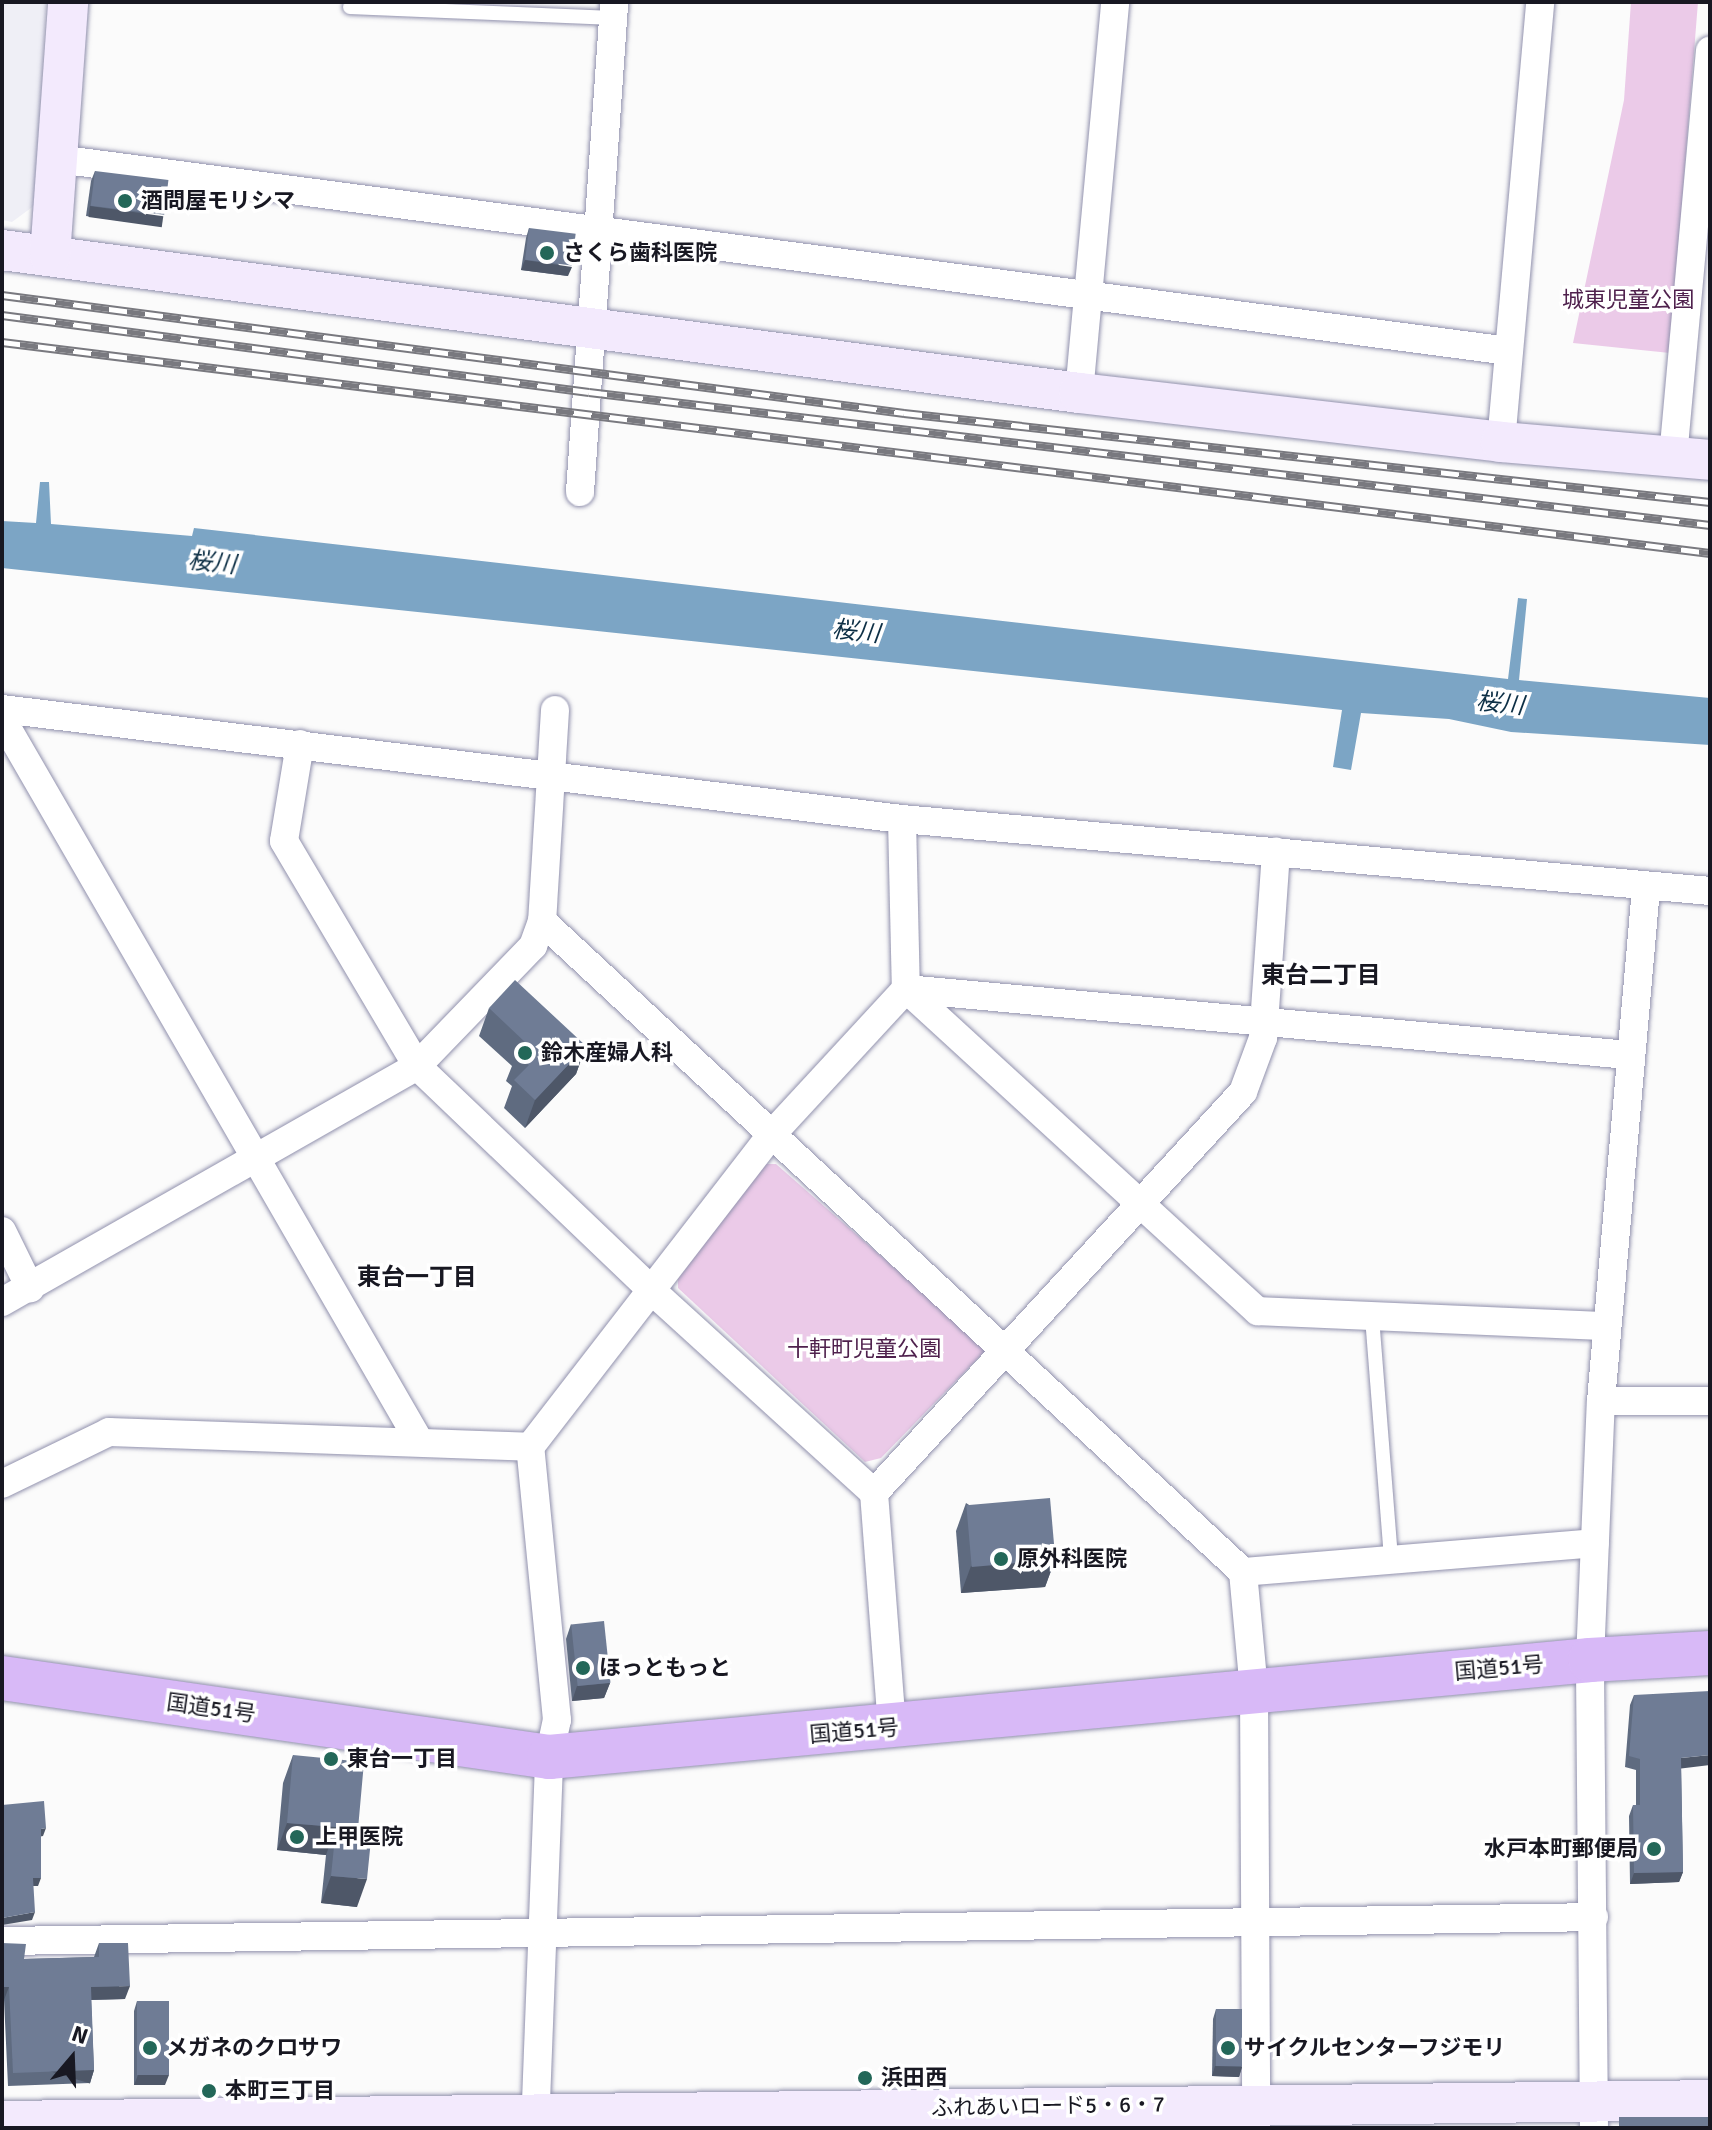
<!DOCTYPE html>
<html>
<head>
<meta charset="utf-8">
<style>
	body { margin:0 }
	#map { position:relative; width:1712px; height:2130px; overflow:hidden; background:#fbfbfb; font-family:Signika,"Noto Sans JP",sans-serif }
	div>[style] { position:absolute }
	.built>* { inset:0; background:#efeff6 }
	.green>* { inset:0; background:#ebcae8 }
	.water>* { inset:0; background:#7ca5c5 }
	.roads { filter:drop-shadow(0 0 2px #9191ad) drop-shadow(0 0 2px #9191ad) }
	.lane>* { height:14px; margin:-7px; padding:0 7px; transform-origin:7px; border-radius:7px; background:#fff }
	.street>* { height:28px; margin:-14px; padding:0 14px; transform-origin:14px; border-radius:14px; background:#fff }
	.secondary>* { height:40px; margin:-20px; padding:0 20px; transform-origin:20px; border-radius:20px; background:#f3eafd }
	.highway>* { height:44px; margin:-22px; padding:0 22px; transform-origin:22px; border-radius:22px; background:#d8b9f7 }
	.rail>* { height:9px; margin-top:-4.5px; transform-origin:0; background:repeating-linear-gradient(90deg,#fff 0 18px,#79797f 0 36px); box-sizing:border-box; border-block:2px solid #79797f }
	.wall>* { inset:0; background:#5f6b80 }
	.shaded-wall>* { inset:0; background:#4e5768; transform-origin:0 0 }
	.building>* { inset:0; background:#6f7c95; transform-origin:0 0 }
	.dots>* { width:22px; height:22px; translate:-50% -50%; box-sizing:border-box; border:4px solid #fff; border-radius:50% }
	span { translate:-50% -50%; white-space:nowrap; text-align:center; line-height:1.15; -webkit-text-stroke:7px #fff; paint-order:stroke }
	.poi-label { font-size:22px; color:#181822; font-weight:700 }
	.left { translate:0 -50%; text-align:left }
	.right { translate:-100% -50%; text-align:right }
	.park-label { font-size:22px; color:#4f214d }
	.street-label { font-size:22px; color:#181822 }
	.water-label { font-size:24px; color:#0d2f45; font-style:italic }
	.neighbourhood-label { font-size:24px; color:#181822; font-weight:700 }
	.frame { position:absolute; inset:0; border:4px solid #181822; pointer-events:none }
	.north { position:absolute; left:32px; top:2018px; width:80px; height:80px; -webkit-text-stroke:6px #fff; paint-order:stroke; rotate:19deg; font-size:22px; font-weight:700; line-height:32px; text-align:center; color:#181822 }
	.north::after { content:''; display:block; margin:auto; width:28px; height:36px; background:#181822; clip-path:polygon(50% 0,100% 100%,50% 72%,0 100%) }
</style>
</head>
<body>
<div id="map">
	<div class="built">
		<div style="clip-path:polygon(2px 2px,46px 2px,35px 205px,12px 222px,2px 220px)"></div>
	</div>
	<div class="green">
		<div style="clip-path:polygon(1631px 2px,1698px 2px,1670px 353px,1573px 343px,1624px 100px)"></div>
		<div style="clip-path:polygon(764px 1164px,776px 1164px,987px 1349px,881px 1458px,865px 1462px,678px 1288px,678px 1279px)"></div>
	</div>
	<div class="water">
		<div style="clip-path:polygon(40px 482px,49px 482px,51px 524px,192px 536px,194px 528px,1508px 679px,1518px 598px,1527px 599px,1519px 680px,1710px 698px,1710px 745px,1511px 732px,1449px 719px,1361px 713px,1351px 770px,1333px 767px,1342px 710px,2px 568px,2px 521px,36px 523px)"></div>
	</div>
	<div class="roads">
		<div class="lane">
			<div style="left:350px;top:7px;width:263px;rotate:2.4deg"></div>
			<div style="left:1372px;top:1317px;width:241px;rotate:85.5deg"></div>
		</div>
		<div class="street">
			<div style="left:58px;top:159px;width:1463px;rotate:7.54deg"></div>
			<div style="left:1079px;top:393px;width:393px;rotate:-84.7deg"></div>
			<div style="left:1501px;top:442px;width:442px;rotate:-84.9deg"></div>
			<div style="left:1673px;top:457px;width:408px;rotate:-84.8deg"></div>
			<div style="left:580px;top:492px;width:491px;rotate:-86deg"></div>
			<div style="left:2px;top:709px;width:907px;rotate:6.97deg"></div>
			<div style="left:902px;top:819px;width:811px;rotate:5.09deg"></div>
			<div style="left:555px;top:710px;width:211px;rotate:93.5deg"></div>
			<div style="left:542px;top:921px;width:957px;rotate:42.88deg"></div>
			<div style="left:1243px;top:1572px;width:120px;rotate:84.7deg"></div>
			<div style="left:1254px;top:1691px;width:412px;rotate:89.7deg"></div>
			<div style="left:2px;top:719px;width:832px;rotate:59.98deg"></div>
			<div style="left:300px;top:744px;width:98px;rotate:99.4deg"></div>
			<div style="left:284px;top:841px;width:261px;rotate:59.4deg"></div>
			<div style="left:417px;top:1066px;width:323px;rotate:43.7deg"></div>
			<div style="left:650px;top:1289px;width:303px;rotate:42.3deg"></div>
			<div style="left:874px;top:1493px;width:235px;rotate:85.6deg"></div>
			<div style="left:902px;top:819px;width:170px;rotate:88.7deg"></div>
			<div style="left:906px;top:989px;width:477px;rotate:42.5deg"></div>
			<div style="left:1258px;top:1311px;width:348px;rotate:2.5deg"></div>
			<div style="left:2px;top:1231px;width:64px;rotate:63.8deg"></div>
			<div style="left:2px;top:1302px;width:477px;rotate:-29.6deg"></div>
			<div style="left:417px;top:1066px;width:167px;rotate:-46deg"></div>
			<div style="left:533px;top:946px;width:27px;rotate:-70deg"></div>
			<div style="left:1601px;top:1401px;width:109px"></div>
			<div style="left:2px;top:1484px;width:119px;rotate:-25.9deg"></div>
			<div style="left:109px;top:1432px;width:421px;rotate:2deg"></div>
			<div style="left:874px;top:1493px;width:545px;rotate:-47.38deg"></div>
			<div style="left:1243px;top:1092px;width:58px;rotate:-69.7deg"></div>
			<div style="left:1263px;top:1038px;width:187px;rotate:-86deg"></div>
			<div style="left:1243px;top:1572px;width:353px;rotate:-4.7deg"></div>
			<div style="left:2px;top:1941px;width:1592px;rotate:-0.86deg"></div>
			<div style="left:535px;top:2128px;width:371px;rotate:-87.8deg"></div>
			<div style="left:549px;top:1757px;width:38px;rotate:-78deg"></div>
			<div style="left:557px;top:1720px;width:274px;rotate:-95.6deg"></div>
			<div style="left:530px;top:1447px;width:397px;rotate:-52.3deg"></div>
			<div style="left:773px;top:1133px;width:196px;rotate:-47.3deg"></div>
			<div style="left:906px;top:989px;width:725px;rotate:5.22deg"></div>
			<div style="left:1594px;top:2128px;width:468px;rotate:-90.5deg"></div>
			<div style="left:1590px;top:1660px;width:259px;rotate:-87.6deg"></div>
			<div style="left:1601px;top:1401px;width:514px;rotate:-84.98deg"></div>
		</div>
		<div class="secondary">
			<div style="left:2px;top:250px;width:1086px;rotate:7.56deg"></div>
			<div style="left:1079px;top:393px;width:425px;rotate:6.6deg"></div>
			<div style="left:1501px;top:442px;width:210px;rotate:4.9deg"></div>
			<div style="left:50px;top:256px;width:255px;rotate:-85.9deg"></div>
			<div style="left:2px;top:2121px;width:1708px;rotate:-0.7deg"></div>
		</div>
		<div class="highway">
			<div style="left:2px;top:1678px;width:553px;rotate:8.22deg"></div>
			<div style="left:549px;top:1757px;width:1046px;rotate:-5.32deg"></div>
			<div style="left:1590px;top:1660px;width:120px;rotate:-3.3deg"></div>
		</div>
	</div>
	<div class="rail">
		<div style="left:2px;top:295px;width:910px;rotate:7.45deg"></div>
		<div style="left:904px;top:413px;width:811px;rotate:6.3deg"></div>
		<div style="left:2px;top:315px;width:592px;rotate:7.47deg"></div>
		<div style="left:589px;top:392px;width:1129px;rotate:6.77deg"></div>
		<div style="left:2px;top:342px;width:1721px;rotate:7.04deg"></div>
	</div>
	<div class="wall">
		<div style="clip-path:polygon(95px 171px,159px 226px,86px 216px,91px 181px)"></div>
		<div style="clip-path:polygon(529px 228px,568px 276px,521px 270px,526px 238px)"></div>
		<div style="clip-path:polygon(489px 1008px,586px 1046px,576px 1074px,525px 1128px,504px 1108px,512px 1086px,506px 1081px,512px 1066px,479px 1036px)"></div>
		<div style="clip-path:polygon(966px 1503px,1055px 1560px,1045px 1587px,961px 1593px,956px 1531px)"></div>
		<div style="clip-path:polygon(571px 1624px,610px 1683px,604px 1698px,572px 1701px,566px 1639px)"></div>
		<div style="clip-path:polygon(1634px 1695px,1681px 1768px,1683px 1872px,1679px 1882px,1630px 1884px,1629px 1816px,1633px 1805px,1636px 1805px,1636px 1770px,1625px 1767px,1630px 1705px)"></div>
		<div style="clip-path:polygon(293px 1755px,358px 1829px,357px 1907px,321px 1903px,326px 1855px,277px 1850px,283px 1783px)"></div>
		<div style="clip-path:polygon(2px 1943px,24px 1959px,94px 1957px,99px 1943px,125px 1999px,91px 2000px,94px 2070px,90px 2083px,8px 2086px,4px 2000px,2px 2000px)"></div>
		<div style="clip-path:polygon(137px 2001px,165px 2085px,134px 2085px,134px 2011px)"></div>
		<div style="clip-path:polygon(1216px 2009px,1242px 2067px,1239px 2077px,1212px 2076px,1213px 2019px)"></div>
	</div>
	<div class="shaded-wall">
		<div style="left:90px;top:206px;width:74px;height:11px;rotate:8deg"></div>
		<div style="clip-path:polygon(525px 260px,572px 267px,568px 276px,521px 270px)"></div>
		<div style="clip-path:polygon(586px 1046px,576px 1074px,525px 1128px,535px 1100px)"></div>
		<div style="clip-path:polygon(1055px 1560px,1045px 1587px,961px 1593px,971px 1566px)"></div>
		<div style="clip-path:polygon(610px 1683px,604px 1698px,572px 1701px,577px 1686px)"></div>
		<div style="clip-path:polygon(1710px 1755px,1710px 1765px,1677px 1769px,1681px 1758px)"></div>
		<div style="clip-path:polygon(287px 1823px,336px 1827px,326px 1855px,277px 1850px)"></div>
		<div style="clip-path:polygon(46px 1828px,43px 1836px,38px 1837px,41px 1829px)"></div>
		<div style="clip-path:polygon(1683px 1872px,1679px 1882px,1630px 1884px,1634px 1873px)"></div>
		<div style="clip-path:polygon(331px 1876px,367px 1879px,357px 1907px,321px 1903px)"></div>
		<div style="clip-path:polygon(33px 1878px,41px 1878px,38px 1886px,30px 1886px)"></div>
		<div style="clip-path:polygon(35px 1912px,32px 1920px,2px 1925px,2px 1918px)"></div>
		<div style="clip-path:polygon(130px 1986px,125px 1999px,86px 2000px,91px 1987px)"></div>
		<div style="clip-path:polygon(2px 1987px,9px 1987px,4px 2000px,2px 2000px)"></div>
		<div style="clip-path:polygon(1215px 2066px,1242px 2067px,1239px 2077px,1212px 2076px)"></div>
		<div style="left:94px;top:2070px;width:14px;height:81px;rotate:107deg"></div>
		<div style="clip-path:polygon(138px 2075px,169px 2075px,165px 2085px,134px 2085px)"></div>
	</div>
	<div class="building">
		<div style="left:95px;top:171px;width:74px;height:35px;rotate:7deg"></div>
		<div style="left:529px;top:228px;width:47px;height:32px;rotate:7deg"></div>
		<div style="clip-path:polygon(515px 980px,586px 1046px,535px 1100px,514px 1080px,529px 1065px,516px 1053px,526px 1043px,489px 1008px)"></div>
		<div style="left:1050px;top:1498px;width:62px;height:84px;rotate:85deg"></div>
		<div style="left:604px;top:1621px;width:62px;height:33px;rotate:84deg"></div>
		<div style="clip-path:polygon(1710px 1691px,1710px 1755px,1681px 1758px,1683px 1872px,1634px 1873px,1633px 1805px,1640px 1805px,1640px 1759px,1629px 1756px,1634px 1695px)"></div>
		<div style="clip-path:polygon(293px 1755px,364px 1762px,358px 1829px,372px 1830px,367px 1879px,331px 1876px,336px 1827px,287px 1823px)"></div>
		<div style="clip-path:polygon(44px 1801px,46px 1828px,41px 1829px,41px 1878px,33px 1878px,35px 1912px,2px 1918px,2px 1805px)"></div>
		<div style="clip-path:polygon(2px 1943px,26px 1944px,24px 1959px,99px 1957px,99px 1943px,128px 1943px,130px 1986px,91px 1987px,94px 2070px,13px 2073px,9px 1987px,2px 1987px)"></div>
		<div style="left:137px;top:2001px;width:32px;height:74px"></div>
		<div style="left:1216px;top:2009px;width:26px;height:57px"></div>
		<div style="left:1619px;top:2117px;width:91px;height:11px"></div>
	</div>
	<div class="dots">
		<div style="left:125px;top:201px;background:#236758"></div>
		<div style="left:547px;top:253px;background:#236758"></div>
		<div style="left:525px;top:1053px;background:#236758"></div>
		<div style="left:1001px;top:1559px;background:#236758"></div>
		<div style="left:583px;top:1668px;background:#236758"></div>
		<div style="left:331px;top:1759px;background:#236758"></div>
		<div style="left:297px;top:1837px;background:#236758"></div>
		<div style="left:1654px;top:1849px;background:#236758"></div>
		<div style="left:150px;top:2048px;background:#236758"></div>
		<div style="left:1228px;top:2048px;background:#236758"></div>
		<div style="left:865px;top:2078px;background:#236758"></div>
		<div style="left:209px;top:2091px;background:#236758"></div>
	</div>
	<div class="poi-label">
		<span class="left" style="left:141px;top:201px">酒問屋モリシマ</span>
		<span class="left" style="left:563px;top:253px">さくら歯科医院</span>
		<span class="left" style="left:541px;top:1053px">鈴木産婦人科</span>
		<span class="left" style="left:1017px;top:1559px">原外科医院</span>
		<span class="left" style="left:599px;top:1668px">ほっともっと</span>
		<span class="left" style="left:347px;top:1759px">東台一丁目</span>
		<span class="left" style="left:315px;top:1837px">上甲医院</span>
		<span class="right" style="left:1638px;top:1849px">水戸本町郵便局</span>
		<span class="left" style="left:166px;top:2048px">メガネのクロサワ</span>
		<span class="left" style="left:1244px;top:2048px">サイクルセンターフジモリ</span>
		<span class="left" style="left:881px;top:2078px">浜田西</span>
		<span class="left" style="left:225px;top:2091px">本町三丁目</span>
	</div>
	<div class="park-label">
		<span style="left:1628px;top:300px">城東児童公園</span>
		<span style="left:864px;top:1349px">十軒町児童公園</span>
	</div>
	<div class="street-label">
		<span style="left:1499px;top:1668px;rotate:-5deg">国道51号</span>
		<span style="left:211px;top:1708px;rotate:8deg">国道51号</span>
		<span style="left:854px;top:1731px;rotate:-5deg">国道51号</span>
		<span style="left:1048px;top:2106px;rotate:-1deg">ふれあいロード5・6・7</span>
	</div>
	<div class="water-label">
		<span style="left:212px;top:563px;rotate:6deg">桜川</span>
		<span style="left:856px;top:632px;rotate:6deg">桜川</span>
		<span style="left:1500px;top:704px;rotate:6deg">桜川</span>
	</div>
	<div class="neighbourhood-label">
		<span style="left:1321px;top:976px">東台二丁目</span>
		<span style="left:417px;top:1278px">東台一丁目</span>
	</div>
	<div class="frame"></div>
	<div class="north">N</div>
</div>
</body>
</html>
